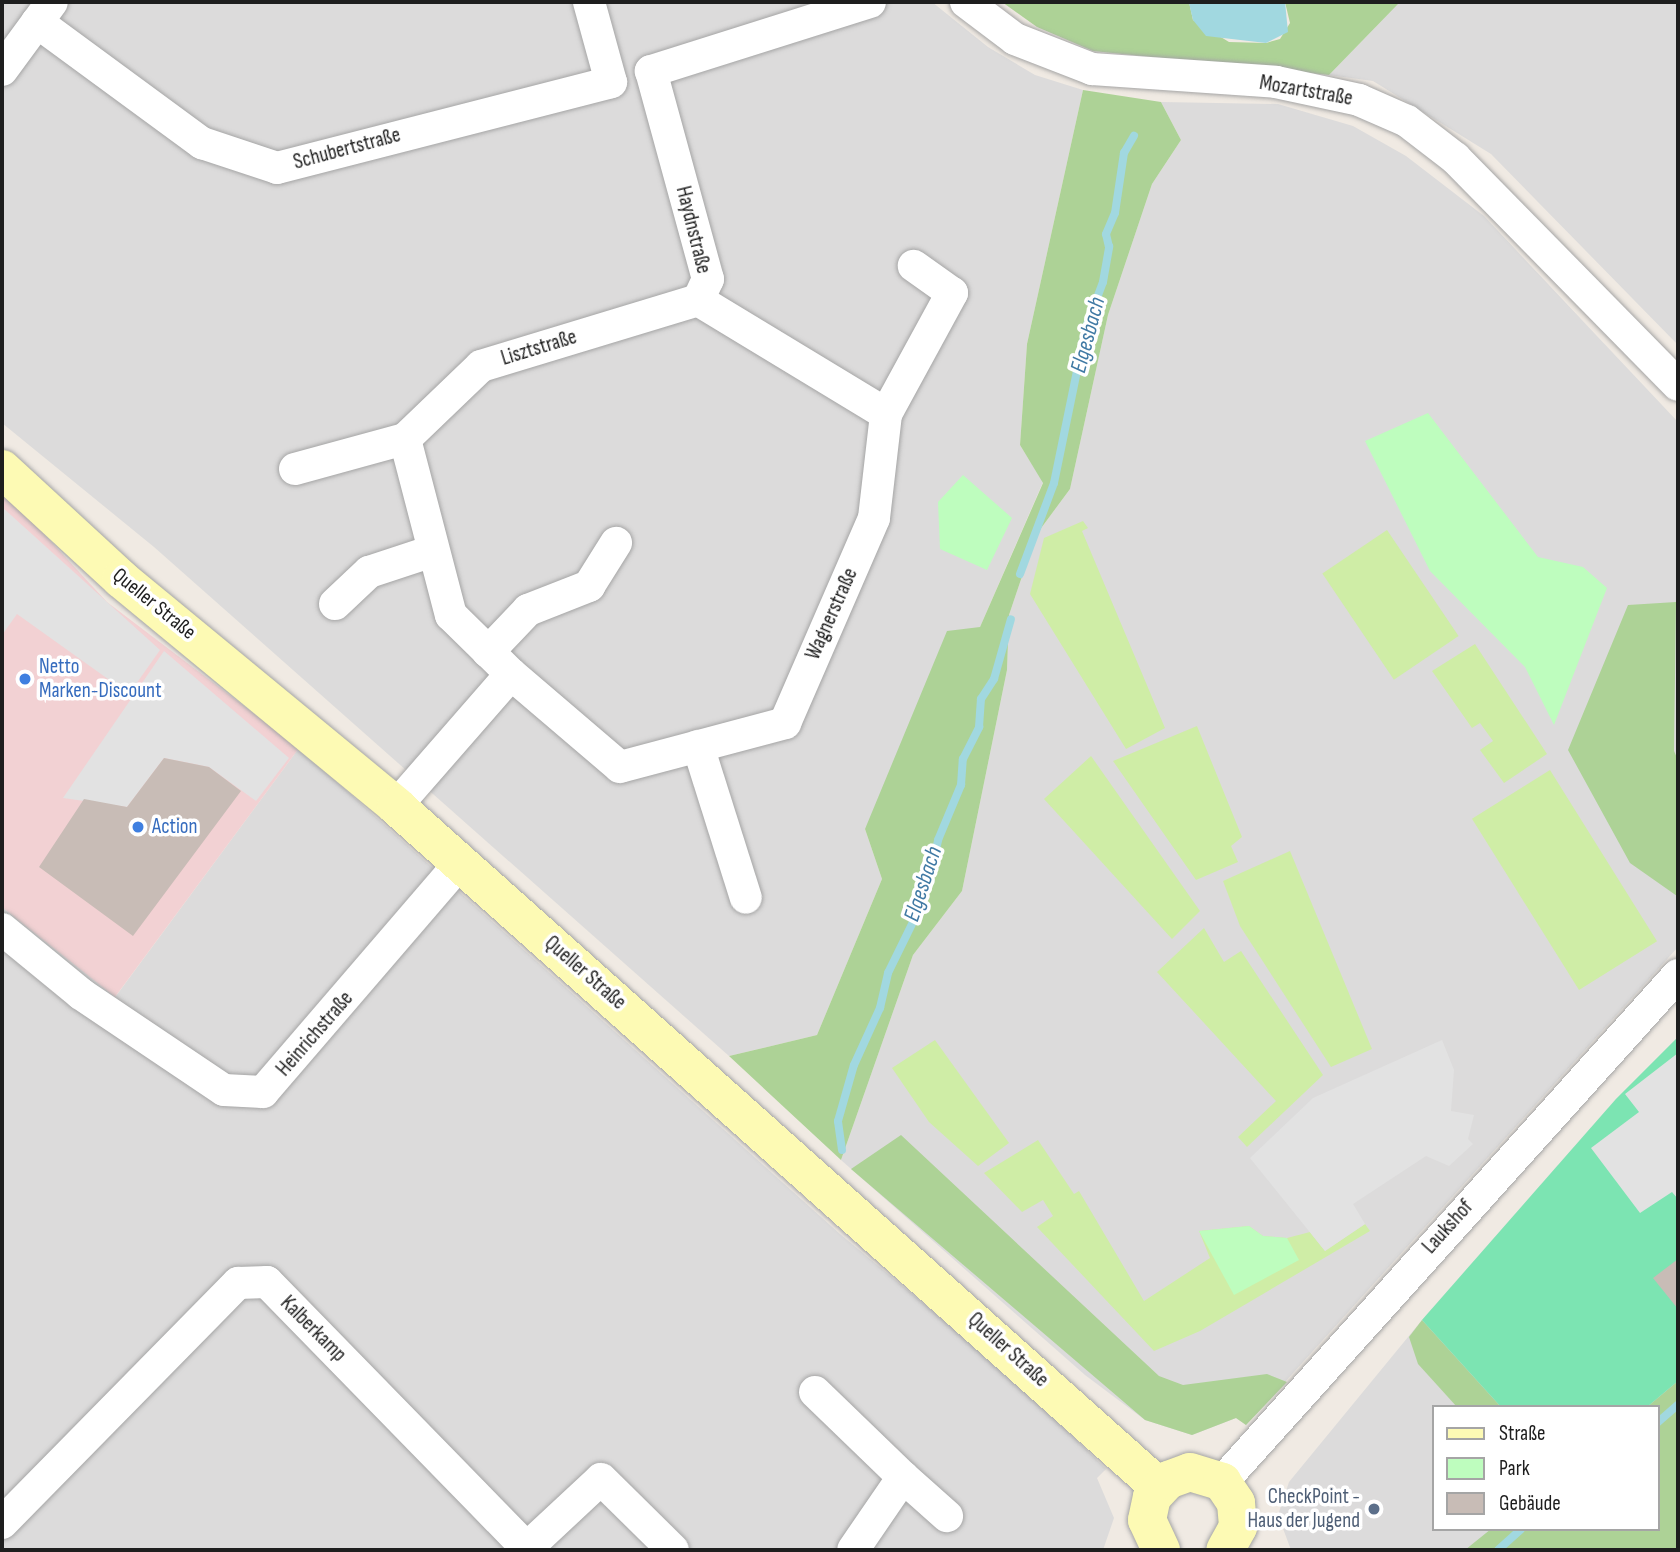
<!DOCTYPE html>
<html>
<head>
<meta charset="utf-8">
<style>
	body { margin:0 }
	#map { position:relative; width:1680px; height:1552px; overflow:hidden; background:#f0eae3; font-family:"Sofia Sans Condensed",sans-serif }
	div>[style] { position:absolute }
	.residential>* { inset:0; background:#dcdbdb }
	.commercial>* { inset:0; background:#f2d1d3 }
	.grass>* { inset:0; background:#cfeda6; transform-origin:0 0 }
	.forest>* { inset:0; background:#add296 }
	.park>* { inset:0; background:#befdbe }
	.pitch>* { inset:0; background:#7ce4b2 }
	.parking>* { inset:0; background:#e2e2e2 }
	.water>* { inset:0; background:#a1d8e0 }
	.stream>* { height:8px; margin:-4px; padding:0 4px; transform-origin:4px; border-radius:4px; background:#a1d8e0 }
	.building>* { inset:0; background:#c8bcb6 }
	.roads { filter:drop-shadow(0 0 2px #a5a5a5) drop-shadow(0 0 2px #a5a5a5) }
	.minor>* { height:32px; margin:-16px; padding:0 16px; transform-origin:16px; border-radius:16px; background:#fff }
	.secondary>* { height:38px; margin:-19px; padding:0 19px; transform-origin:19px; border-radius:19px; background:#fdfab4 }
	.dots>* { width:19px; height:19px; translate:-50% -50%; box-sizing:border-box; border:4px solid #fff; border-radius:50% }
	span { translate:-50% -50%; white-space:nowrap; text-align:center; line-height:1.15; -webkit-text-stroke:7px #fff; paint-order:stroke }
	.street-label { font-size:21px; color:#1e1e1e }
	.shop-label { font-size:21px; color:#366cbe }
	.left { translate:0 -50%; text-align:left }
	.service-label { font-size:21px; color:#4e5e75 }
	.right { translate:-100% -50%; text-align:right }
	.water-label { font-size:23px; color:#407aa4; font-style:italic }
	.frame { position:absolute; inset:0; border:4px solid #1e1e1e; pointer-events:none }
	.legend { position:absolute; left:1432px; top:1405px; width:228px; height:126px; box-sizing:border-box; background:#fff; border:2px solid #a5a5a5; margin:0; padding:9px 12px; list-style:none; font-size:21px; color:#1e1e1e }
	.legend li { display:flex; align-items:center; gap:14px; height:35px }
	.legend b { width:35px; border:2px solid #a5a5a5 }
</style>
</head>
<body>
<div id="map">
	<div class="residential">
		<div style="clip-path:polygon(2px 2px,932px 2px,988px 47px,1035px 75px,1083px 90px,1027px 344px,1020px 445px,1043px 482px,980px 627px,865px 829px,882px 879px,817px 1035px,729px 1056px,154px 547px,2px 423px)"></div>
		<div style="clip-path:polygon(1400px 2px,1678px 2px,1678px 345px,1491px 154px,1373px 81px,1329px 75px)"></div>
		<div style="clip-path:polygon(1161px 102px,1278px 104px,1353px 126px,1406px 156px,1484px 216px,1678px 422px,1678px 947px,1246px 1425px,1236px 1418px,1192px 1435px,1145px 1420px,1085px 1375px,841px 1160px,913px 955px,962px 891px,1007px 670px,1009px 615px,1036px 535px,1070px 489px,1108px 315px,1152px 184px,1181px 140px)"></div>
		<div style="clip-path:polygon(299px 748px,840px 1234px,1016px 1381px,1106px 1469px,1097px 1478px,1114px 1518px,1103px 1550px,2px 1550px,2px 907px,116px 996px)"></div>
		<div style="clip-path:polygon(evenodd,1678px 1037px,1678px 1550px,1291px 1550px,1278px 1515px,1289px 1482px,1422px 1320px,1616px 1099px,1678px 1037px,1433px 1407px,1657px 1407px,1657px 1529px,1433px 1529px,1433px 1407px)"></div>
	</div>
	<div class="commercial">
		<div style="clip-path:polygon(2px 489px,107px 602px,299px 748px,115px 997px,2px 907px)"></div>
	</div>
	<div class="grass">
		<div style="clip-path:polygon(1083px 521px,1088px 528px,1082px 531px,1165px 728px,1126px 749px,1030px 594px,1044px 538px)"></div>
		<div style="left:1387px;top:530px;width:128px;height:78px;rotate:56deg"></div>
		<div style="clip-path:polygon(1475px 644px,1547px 754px,1504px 783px,1480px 750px,1493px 741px,1480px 723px,1472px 728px,1432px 671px)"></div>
		<div style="clip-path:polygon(1197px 726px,1242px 837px,1231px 846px,1238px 862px,1196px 880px,1113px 761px)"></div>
		<div style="clip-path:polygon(1091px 756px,1200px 911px,1172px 939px,1044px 799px)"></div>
		<div style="left:1550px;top:770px;width:202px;height:92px;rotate:58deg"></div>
		<div style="clip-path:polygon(1290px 851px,1372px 1049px,1331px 1067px,1240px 926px,1223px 881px)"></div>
		<div style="clip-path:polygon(1204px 928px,1224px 962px,1241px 951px,1323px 1075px,1247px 1147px,1238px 1137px,1276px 1101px,1157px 972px)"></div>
		<div style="clip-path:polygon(935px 1040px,1009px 1143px,978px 1166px,929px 1122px,892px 1068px)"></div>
		<div style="clip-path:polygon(1038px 1140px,1074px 1194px,1079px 1191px,1144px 1301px,1210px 1258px,1199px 1231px,1249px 1226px,1263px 1236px,1287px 1238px,1310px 1232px,1325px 1251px,1365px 1224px,1370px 1231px,1200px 1331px,1154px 1351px,1037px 1227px,1053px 1216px,1043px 1200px,1022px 1212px,984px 1173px)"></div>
	</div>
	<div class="forest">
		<div style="clip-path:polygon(1002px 2px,1189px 2px,1193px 20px,1229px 42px,1266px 43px,1280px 39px,1290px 23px,1285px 2px,1400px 2px,1329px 75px,1093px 51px,1037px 27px)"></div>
		<div style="clip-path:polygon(1083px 90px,1161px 102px,1181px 140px,1152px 184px,1108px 315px,1070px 489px,1036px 535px,1009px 615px,1007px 670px,962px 891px,913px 955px,841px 1160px,729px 1056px,817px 1035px,882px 879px,865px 829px,947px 631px,980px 627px,1043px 483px,1020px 445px,1027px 344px)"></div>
		<div style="clip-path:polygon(1676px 602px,1674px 751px,1678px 760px,1677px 896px,1630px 863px,1568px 750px,1628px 605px)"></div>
		<div style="clip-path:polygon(901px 1135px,1159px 1376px,1183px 1385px,1267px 1374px,1287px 1382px,1246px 1425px,1236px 1418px,1192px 1435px,1145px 1420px,851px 1169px)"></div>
		<div style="clip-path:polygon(1422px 1320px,1501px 1407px,1457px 1407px,1418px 1364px,1409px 1337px)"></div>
		<div style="clip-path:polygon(1678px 1381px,1678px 1550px,1465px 1550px,1491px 1529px,1657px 1529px,1657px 1407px,1647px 1407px)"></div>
	</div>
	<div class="park">
		<div style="clip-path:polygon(1428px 413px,1538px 557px,1583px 567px,1607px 588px,1554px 725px,1525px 667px,1430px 571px,1365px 441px)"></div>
		<div style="clip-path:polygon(963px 475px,1012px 518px,987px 570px,940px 549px,938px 502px)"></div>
		<div style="clip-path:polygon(1249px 1226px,1263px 1236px,1287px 1238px,1299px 1260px,1234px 1295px,1199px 1231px)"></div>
	</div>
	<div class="pitch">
		<div style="clip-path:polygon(1678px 1037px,1678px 1381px,1647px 1407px,1501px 1407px,1422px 1320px,1616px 1099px)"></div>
	</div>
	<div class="parking">
		<div style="clip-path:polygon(2px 507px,160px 650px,129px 694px,17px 614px,2px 635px)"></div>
		<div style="clip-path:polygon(164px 651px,289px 758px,256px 801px,209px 767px,164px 758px,127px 807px,63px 798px)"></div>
		<div style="clip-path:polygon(1442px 1040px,1454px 1070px,1451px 1111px,1474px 1115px,1468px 1139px,1473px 1144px,1449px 1166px,1426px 1156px,1353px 1204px,1365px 1224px,1325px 1251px,1250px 1158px,1313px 1098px)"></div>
		<div style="clip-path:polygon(1678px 1053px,1678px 1199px,1672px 1192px,1640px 1213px,1591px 1148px,1639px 1112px,1625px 1094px)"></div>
	</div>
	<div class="water">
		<div style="clip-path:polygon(1285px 2px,1288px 32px,1266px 43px,1206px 36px,1193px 20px,1189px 3px)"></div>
	</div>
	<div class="stream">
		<div style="left:1020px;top:574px;width:97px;rotate:-69.5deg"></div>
		<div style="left:1054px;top:483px;width:159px;rotate:-78.4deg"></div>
		<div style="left:1086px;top:327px;width:48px;rotate:-69.3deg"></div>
		<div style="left:1103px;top:282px;width:36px;rotate:-80deg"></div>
		<div style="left:1109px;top:247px;width:13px;rotate:-103deg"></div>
		<div style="left:1106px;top:234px;width:23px;rotate:-67deg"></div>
		<div style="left:1115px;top:213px;width:61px;rotate:-81.5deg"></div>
		<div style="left:1124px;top:153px;width:20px;rotate:-60deg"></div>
		<div style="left:842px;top:1150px;width:29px;rotate:-98deg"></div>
		<div style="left:838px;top:1121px;width:58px;rotate:-74.1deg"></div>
		<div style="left:854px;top:1065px;width:63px;rotate:-65.5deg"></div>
		<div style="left:880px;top:1008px;width:36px;rotate:-77deg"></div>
		<div style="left:888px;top:973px;width:61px;rotate:-63.9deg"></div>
		<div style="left:915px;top:918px;width:27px;rotate:-86deg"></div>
		<div style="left:917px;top:891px;width:24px;rotate:-55deg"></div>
		<div style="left:931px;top:871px;width:32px;rotate:-77deg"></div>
		<div style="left:938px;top:840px;width:60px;rotate:-67.3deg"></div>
		<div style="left:961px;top:785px;width:26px;rotate:-86deg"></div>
		<div style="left:963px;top:759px;width:36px;rotate:-63deg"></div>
		<div style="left:979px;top:727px;width:28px;rotate:-86deg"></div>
		<div style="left:981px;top:699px;width:24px;rotate:-57deg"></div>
		<div style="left:994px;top:679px;width:62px;rotate:-74.2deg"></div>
		<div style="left:1657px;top:1423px;width:28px;rotate:-41deg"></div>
		<div style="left:1498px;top:1550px;width:31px;rotate:-42deg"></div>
	</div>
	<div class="building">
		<div style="clip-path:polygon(164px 758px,209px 767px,241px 791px,133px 936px,39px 867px,84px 799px,127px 807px)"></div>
		<div style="clip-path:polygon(1678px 1259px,1678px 1309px,1653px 1278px)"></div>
	</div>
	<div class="roads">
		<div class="minor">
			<div style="left:870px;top:2px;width:230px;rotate:162.5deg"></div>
			<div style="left:651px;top:71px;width:216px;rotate:74.7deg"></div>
			<div style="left:708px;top:279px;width:23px;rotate:115deg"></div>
			<div style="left:698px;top:300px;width:220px;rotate:31.2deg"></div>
			<div style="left:886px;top:414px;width:138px;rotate:-61.4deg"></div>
			<div style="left:952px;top:293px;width:47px;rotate:-144.6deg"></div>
			<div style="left:966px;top:2px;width:61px;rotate:37.1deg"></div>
			<div style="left:1015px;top:39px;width:83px;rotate:21.3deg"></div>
			<div style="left:1092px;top:69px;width:184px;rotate:4deg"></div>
			<div style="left:1276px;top:82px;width:85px;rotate:12.2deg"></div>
			<div style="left:1359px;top:100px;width:52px;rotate:23.6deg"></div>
			<div style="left:1407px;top:121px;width:61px;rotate:37.6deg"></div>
			<div style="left:1455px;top:158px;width:318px;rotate:45.5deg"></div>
			<div style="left:37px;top:22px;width:205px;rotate:36.3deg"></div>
			<div style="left:202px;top:143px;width:79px;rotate:18.4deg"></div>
			<div style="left:277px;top:168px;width:345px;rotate:-14.4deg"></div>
			<div style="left:611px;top:82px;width:83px;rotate:-105.4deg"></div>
			<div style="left:2px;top:70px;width:84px;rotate:-53.7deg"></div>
			<div style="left:405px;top:439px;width:182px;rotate:75.4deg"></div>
			<div style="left:451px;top:615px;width:84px;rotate:44.5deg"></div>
			<div style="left:295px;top:469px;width:114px;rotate:-15.3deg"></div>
			<div style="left:405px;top:439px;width:105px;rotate:-43.8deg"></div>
			<div style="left:481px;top:366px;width:227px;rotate:-16.9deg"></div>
			<div style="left:335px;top:604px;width:47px;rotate:-43.3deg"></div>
			<div style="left:369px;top:572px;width:67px;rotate:-18.2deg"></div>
			<div style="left:488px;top:652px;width:58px;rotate:-46.4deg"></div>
			<div style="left:528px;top:610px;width:66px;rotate:-21.5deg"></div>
			<div style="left:589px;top:586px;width:51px;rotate:-57.9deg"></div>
			<div style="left:698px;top:746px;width:159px;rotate:72.5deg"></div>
			<div style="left:396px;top:806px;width:175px;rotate:-48.9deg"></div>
			<div style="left:511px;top:674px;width:143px;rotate:40.5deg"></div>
			<div style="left:620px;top:767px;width:171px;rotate:-14.9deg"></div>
			<div style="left:785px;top:723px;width:223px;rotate:-66.5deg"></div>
			<div style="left:874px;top:518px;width:105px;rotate:-83.4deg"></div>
			<div style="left:2px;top:929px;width:102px;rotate:39.4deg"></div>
			<div style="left:81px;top:994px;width:172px;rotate:33.9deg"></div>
			<div style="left:224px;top:1090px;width:39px;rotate:3deg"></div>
			<div style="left:263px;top:1092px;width:302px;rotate:-49.3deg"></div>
			<div style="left:815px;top:1392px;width:122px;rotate:44deg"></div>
			<div style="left:903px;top:1477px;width:88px;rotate:124.4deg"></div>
			<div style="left:903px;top:1477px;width:59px;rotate:41.6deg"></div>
			<div style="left:1222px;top:1482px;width:682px;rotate:-48.03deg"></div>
			<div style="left:2px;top:1523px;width:337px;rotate:-45.5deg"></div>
			<div style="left:238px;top:1283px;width:29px;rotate:-2deg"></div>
			<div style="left:267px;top:1282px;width:372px;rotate:45.7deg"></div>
			<div style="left:527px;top:1548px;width:101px;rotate:-43deg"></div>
			<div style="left:601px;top:1479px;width:101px;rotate:44.6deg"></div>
		</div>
		<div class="secondary">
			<div style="left:2px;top:469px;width:162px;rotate:42.7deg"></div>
			<div style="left:121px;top:579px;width:357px;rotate:39.5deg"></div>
			<div style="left:396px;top:806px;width:1023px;rotate:41.75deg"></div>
			<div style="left:1161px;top:1550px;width:33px;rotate:-115deg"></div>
			<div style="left:1147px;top:1520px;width:24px;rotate:-78deg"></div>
			<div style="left:1152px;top:1497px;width:23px;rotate:-47deg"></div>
			<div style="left:1168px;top:1480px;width:23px;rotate:-20deg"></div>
			<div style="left:1190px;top:1472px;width:34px;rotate:17deg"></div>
			<div style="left:1222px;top:1482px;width:25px;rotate:56deg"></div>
			<div style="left:1236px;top:1503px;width:24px;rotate:85deg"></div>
			<div style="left:1238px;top:1527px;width:26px;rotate:119deg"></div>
		</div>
	</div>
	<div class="dots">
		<div style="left:25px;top:679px;background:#3f7fe0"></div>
		<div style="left:138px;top:827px;background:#3f7fe0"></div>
		<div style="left:1374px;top:1509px;background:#5c6f8a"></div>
	</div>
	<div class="street-label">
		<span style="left:1306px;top:91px;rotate:10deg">Mozartstraße</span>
		<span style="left:347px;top:149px;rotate:-15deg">Schubertstraße</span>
		<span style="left:693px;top:230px;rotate:76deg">Haydnstraße</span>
		<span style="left:539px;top:348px;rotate:-17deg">Lisztstraße</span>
		<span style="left:154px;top:604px;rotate:39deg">Queller Straße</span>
		<span style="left:832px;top:614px;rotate:-66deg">Wagnerstraße</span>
		<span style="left:585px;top:973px;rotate:41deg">Queller Straße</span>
		<span style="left:315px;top:1034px;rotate:-49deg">Heinrichstraße</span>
		<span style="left:1448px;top:1227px;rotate:-48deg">Laukshof</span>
		<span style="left:313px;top:1329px;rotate:45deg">Kalberkamp</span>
		<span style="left:1008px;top:1350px;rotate:42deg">Queller Straße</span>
	</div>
	<div class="shop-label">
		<span class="left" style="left:39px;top:679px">Netto<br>Marken-Discount</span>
		<span class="left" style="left:152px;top:827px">Action</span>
	</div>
	<div class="service-label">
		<span class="right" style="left:1360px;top:1509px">CheckPoint -<br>Haus der Jugend</span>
	</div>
	<div class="water-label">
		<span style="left:1088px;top:335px;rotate:-75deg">Elgesbach</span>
		<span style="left:923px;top:884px;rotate:-72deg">Elgesbach</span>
	</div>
	<div class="frame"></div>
	<ul class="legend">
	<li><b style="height:9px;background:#fdfab4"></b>Straße</li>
	<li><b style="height:19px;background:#befdbe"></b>Park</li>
	<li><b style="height:19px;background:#c8bcb6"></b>Gebäude</li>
	</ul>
</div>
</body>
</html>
